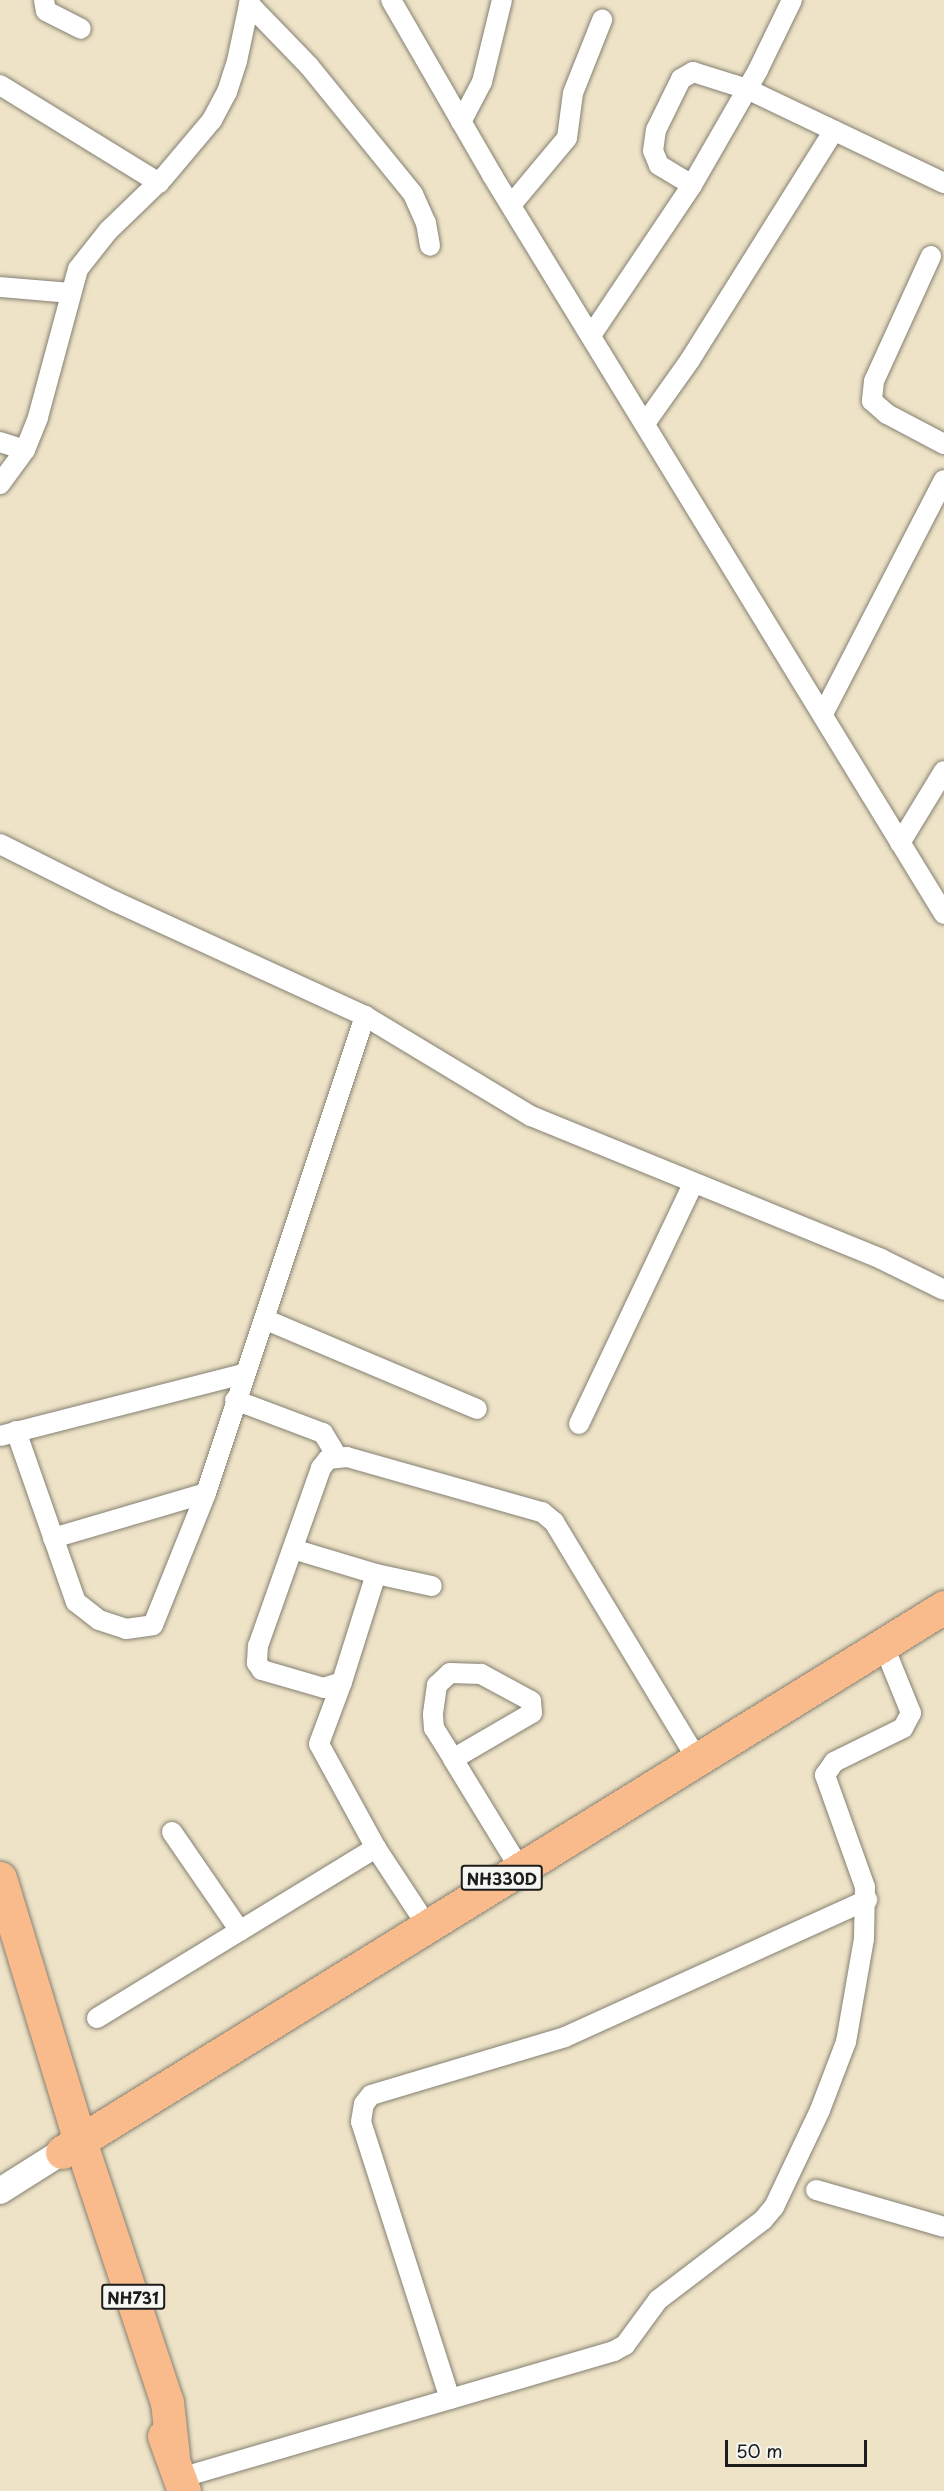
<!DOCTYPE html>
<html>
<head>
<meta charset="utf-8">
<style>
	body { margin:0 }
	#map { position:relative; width:944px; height:2491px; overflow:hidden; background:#eee3c7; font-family:"Playpen Sans",sans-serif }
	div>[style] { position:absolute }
	.roads { filter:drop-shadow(0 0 2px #858072) drop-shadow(0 0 2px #858072) }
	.minor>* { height:20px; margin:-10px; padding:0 10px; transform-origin:10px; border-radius:10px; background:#fff }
	.tertiary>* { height:26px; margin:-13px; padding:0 13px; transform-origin:13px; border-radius:13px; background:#fff }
	.trunk>* { height:33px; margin:-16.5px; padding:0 16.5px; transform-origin:16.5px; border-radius:16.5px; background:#fabb8c }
	span { translate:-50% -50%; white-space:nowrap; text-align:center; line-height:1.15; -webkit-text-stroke:4.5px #f6f6f2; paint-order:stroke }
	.shield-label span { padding:2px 4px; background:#f6f6f2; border:2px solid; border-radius:4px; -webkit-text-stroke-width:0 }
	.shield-label { font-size:16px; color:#1c1c1c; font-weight:700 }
	.scale { position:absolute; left:725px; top:2440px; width:142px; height:27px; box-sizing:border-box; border:3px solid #1c1c1c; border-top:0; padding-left:8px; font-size:18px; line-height:21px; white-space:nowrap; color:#1c1c1c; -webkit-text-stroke:4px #f6f6f2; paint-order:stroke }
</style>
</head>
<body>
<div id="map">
	<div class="roads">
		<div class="minor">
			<div style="left:44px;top:0;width:11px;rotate:80deg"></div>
			<div style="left:46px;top:11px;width:39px;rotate:27deg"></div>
			<div style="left:391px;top:0;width:202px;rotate:60deg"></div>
			<div style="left:492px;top:175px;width:866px;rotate:58.55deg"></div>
			<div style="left:249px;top:4px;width:86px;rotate:45.9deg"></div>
			<div style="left:309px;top:66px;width:165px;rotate:50.9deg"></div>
			<div style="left:413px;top:194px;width:32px;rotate:66deg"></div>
			<div style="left:426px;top:223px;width:23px;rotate:80deg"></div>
			<div style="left:0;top:85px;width:187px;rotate:31.6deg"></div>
			<div style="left:461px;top:122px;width:45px;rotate:-62.3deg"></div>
			<div style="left:482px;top:82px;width:84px;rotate:-76.3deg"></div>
			<div style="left:692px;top:185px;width:39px;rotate:-149deg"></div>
			<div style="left:659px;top:165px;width:15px;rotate:-113deg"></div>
			<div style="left:653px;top:151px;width:21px;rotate:-82deg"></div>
			<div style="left:656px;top:130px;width:57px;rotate:-63.9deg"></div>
			<div style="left:681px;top:79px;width:14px;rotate:-30deg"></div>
			<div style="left:693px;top:72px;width:57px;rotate:17.5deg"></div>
			<div style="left:747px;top:89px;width:218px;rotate:25.5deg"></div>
			<div style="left:511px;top:205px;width:87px;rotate:-50.1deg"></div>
			<div style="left:567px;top:138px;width:45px;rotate:-82.4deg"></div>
			<div style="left:573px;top:93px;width:79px;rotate:-68.3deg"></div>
			<div style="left:931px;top:256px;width:137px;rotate:114.5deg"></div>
			<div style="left:874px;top:381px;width:20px;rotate:96deg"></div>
			<div style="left:872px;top:401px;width:20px;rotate:41deg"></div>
			<div style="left:887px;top:414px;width:64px;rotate:27.8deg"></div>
			<div style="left:0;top:287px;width:70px;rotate:4.9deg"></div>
			<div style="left:592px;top:334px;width:179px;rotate:-56.1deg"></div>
			<div style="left:692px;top:185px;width:133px;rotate:-60.1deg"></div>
			<div style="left:758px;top:70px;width:78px;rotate:-64.1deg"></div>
			<div style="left:646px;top:422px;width:76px;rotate:-54.6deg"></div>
			<div style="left:690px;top:360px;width:271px;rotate:-57.9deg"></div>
			<div style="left:0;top:442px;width:26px;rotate:18deg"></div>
			<div style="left:0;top:484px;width:42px;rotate:-53.7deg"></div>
			<div style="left:25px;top:450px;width:35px;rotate:-68deg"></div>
			<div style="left:38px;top:417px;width:153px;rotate:-74.9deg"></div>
			<div style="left:78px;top:269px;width:48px;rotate:-51.7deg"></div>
			<div style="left:108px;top:231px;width:78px;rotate:-44deg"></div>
			<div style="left:164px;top:177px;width:75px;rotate:-49.9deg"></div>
			<div style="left:212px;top:120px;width:32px;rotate:-62deg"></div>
			<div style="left:227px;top:92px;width:33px;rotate:-72deg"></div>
			<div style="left:237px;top:61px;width:62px;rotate:-78deg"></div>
			<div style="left:823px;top:714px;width:263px;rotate:-62.7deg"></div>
			<div style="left:900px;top:843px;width:84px;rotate:-58.6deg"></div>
			<div style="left:0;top:844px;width:127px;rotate:26.6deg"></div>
			<div style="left:114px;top:901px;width:276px;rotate:24.6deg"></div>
			<div style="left:365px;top:1016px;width:194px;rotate:31.1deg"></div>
			<div style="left:531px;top:1116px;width:378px;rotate:22.2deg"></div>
			<div style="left:881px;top:1259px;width:70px;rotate:26.2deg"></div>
			<div style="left:264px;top:1319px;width:231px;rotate:22.9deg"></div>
			<div style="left:235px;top:1400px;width:94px;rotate:20.6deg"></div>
			<div style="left:323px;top:1433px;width:27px;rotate:59deg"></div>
			<div style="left:579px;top:1424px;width:266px;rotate:-64.6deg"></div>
			<div style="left:16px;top:1431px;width:181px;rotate:70.7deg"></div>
			<div style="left:76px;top:1602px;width:29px;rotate:38deg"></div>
			<div style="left:99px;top:1620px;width:28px;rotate:18deg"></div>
			<div style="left:126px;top:1629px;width:27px;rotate:-8deg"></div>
			<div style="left:153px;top:1625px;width:142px;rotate:-68.1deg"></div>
			<div style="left:206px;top:1493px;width:503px;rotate:-71.57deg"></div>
			<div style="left:0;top:1436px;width:252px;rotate:-14.3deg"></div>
			<div style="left:53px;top:1538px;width:159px;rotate:-16.4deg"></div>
			<div style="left:293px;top:1549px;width:87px;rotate:16.8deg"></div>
			<div style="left:376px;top:1574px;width:57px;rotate:12.1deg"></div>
			<div style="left:376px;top:1574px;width:113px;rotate:107.5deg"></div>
			<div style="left:342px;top:1682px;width:19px;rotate:162deg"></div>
			<div style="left:324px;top:1688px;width:65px;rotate:-163.8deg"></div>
			<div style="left:262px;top:1670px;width:9px;rotate:-126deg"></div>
			<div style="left:257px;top:1663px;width:17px;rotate:-87deg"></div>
			<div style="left:258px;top:1646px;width:189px;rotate:-70.5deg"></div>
			<div style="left:321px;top:1468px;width:11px;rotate:-52deg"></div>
			<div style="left:328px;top:1459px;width:19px;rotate:-6deg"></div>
			<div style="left:347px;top:1457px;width:203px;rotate:15.8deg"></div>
			<div style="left:542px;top:1512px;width:16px;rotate:40deg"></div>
			<div style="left:554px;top:1522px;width:277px;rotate:58.9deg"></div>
			<div style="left:342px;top:1682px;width:66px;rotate:110.4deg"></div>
			<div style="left:319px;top:1744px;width:119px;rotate:61.3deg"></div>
			<div style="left:376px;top:1848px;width:91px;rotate:56.7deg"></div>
			<div style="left:453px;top:1759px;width:91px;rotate:-30.2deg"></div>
			<div style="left:532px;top:1713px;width:12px;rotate:-95deg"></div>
			<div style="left:531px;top:1701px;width:57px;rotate:-151.6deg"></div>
			<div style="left:481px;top:1674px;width:31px;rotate:-178deg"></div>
			<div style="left:450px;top:1673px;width:18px;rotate:137deg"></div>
			<div style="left:437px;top:1685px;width:30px;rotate:98deg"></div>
			<div style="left:433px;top:1715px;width:13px;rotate:86deg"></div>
			<div style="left:434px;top:1728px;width:36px;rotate:58deg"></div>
			<div style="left:453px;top:1759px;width:127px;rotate:58.6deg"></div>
			<div style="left:172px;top:1832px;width:120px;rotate:55.5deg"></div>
			<div style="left:97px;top:2018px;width:327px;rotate:-31.4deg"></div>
			<div style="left:816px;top:2190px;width:133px;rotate:16.1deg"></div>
			<div style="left:450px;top:2399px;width:291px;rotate:-107.8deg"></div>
			<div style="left:361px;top:2122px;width:18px;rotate:-81deg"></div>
			<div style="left:364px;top:2104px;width:11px;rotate:-52deg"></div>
			<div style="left:371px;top:2095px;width:202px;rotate:-16.6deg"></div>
			<div style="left:565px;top:2037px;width:332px;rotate:-24.4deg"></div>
			<div style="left:180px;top:2478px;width:452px;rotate:-16.3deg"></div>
			<div style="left:614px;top:2351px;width:13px;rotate:-29deg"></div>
			<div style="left:625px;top:2345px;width:56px;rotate:-53.7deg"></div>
			<div style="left:658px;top:2300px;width:132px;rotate:-37.3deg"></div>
			<div style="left:763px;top:2220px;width:17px;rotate:-50deg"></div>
			<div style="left:774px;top:2207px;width:107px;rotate:-64.6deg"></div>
			<div style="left:820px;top:2110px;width:73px;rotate:-69.1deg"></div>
			<div style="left:846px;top:2042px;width:105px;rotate:-80.1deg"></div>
			<div style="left:864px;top:1939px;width:52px;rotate:-88.9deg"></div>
			<div style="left:865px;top:1887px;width:119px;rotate:-109.7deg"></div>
			<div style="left:825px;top:1775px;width:16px;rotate:-55deg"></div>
			<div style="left:834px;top:1762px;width:77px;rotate:-26.2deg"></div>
			<div style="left:903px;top:1728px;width:17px;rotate:-62deg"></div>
			<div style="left:911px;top:1713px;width:74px;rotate:-112.1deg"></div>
		</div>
		<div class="tertiary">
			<div style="left:0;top:2191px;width:73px;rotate:-32.2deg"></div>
		</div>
		<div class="trunk">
			<div style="left:0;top:1878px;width:275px;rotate:73.1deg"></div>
			<div style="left:80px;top:2141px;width:275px;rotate:71.6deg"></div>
			<div style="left:167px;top:2402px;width:54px;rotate:83.7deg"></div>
			<div style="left:62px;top:2152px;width:1037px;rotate:-31.71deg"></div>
			<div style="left:164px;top:2436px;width:59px;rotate:70deg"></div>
		</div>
	</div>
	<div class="shield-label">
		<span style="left:502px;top:1878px">NH330D</span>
		<span style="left:133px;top:2297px">NH731</span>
	</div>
	<div class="scale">50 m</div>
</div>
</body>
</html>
